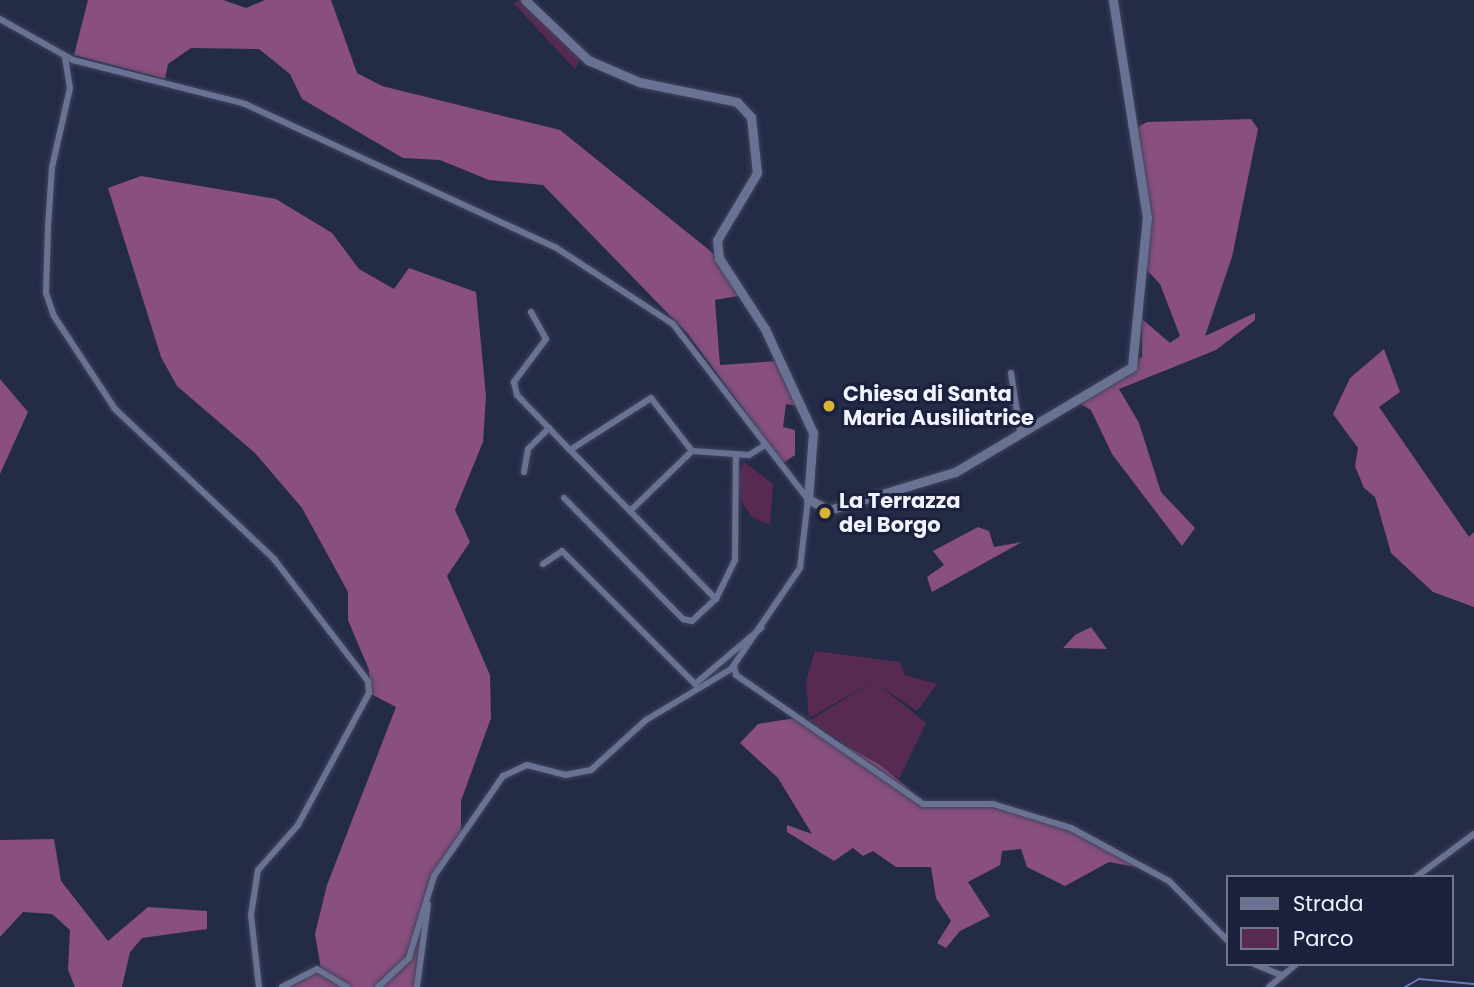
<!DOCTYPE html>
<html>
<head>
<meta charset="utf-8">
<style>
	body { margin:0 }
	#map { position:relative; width:1474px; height:987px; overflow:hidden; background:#242b47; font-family:Poppins,sans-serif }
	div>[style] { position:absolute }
	.green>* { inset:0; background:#582a52 }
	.forest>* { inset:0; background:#884f7f }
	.stream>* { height:2px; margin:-1px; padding:0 1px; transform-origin:1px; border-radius:1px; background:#6979b9 }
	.roads { filter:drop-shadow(0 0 2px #40445b) drop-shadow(0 0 2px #40445b) }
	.street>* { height:6px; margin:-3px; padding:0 3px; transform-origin:3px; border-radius:3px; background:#697293 }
	.secondary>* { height:9px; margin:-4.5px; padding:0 4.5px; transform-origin:4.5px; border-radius:4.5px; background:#697293 }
	.dots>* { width:19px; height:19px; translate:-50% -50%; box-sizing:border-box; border:4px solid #1b213c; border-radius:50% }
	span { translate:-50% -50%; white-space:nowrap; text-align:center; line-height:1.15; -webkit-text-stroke:6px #1b213c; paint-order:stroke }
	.poi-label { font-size:21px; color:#f0f3fe; font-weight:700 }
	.left { translate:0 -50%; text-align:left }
	.legend { position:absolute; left:1226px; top:875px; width:228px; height:91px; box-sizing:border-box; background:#1b213c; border:2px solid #70758a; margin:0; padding:9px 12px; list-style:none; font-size:21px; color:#f0f3fe }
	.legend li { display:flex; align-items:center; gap:14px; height:35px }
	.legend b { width:35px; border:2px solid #70758a }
</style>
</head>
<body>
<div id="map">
	<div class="green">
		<div style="clip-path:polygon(521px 0,580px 58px,575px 69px,513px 3px)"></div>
		<div style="clip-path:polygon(744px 462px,773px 484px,770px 525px,751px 516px,740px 499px,738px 474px)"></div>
		<div style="clip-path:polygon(815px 651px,900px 662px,905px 675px,937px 684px,917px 711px,879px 685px,926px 723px,899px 779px,809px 721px,874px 681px,809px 718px,806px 682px)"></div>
	</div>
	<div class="forest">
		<div style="clip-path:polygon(88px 0,223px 0,246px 8px,265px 0,331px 0,357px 73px,382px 86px,560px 130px,719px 258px,743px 295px,715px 300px,720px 365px,777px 361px,798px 406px,786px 404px,783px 427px,795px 430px,795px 455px,783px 463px,688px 334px,543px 185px,489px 180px,440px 160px,403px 158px,302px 99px,290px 74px,259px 49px,191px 48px,168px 64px,165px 79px,74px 55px)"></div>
		<div style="clip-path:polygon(1251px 119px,1258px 129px,1232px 257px,1205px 336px,1255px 313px,1255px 320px,1216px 350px,1119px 389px,1139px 423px,1161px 492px,1195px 528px,1182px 546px,1112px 454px,1091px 410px,1077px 402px,1142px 357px,1142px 319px,1170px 343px,1180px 336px,1160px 284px,1143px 266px,1147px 218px,1134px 129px,1147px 122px)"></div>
		<div style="clip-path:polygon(141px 176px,276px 199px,332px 233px,359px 269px,394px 289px,409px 268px,476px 292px,486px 396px,483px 442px,455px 510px,470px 542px,447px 576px,490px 675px,491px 718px,461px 801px,461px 844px,434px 876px,429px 894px,417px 987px,289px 987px,305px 972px,321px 969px,315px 934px,327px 885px,396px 707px,369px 693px,369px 670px,348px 620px,348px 592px,302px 508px,255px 453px,177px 386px,161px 357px,108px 188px)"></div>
		<div style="clip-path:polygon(1384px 349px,1400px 392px,1379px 407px,1469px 537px,1474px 532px,1474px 607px,1433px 592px,1391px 553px,1375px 497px,1364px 488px,1355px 466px,1358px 448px,1333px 414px,1350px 378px)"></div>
		<div style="clip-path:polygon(0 379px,28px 412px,0 474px)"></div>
		<div style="clip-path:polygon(978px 527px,989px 531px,994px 547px,1022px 542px,932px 592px,927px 577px,944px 565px,933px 551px)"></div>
		<div style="clip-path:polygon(1091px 627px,1107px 649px,1063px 648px,1075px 635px)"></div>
		<div style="clip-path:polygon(796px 718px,880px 765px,931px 807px,993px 804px,1071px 828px,1147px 869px,1109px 862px,1065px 886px,1027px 867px,1021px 849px,1002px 851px,1000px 865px,968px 882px,990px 916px,960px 931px,946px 948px,937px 943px,951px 921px,936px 898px,931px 867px,896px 867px,873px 851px,863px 856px,853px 848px,834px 861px,787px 832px,787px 825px,812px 834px,778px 778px,740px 743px,758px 724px)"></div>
		<div style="clip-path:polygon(54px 839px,61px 881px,108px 941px,148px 907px,207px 911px,207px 929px,142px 938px,130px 952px,122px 987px,75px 987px,68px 970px,70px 930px,52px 914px,23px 912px,0 937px,0 840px)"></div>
	</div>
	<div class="stream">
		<div style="left:1405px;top:987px;width:16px;rotate:-30deg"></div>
		<div style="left:1419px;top:979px;width:55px;rotate:5.2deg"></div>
	</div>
	<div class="roads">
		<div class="street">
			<div style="left:0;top:19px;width:84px;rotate:29.3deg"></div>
			<div style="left:73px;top:60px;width:178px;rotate:14.3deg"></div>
			<div style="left:245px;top:104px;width:341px;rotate:24.8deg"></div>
			<div style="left:555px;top:247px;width:141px;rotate:33.1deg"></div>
			<div style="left:673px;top:324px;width:221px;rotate:52.4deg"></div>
			<div style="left:808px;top:499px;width:69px;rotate:96.6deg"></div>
			<div style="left:800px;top:568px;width:122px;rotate:124.3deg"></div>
			<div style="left:731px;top:669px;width:99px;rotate:149deg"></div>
			<div style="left:646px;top:720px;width:74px;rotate:137.7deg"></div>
			<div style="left:591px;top:770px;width:25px;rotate:169deg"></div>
			<div style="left:566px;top:775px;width:40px;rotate:-165.6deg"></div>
			<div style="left:527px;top:765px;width:26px;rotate:155deg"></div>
			<div style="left:503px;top:776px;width:121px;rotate:124.6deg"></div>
			<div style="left:434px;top:876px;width:86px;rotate:107deg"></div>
			<div style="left:409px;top:958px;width:42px;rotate:136.9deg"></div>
			<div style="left:65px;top:57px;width:31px;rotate:81deg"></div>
			<div style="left:70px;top:88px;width:81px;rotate:102.8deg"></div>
			<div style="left:52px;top:167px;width:61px;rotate:93.8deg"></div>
			<div style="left:48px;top:228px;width:65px;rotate:91.8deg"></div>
			<div style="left:46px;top:293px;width:24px;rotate:71deg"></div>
			<div style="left:54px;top:316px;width:111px;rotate:56.7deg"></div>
			<div style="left:115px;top:409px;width:219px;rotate:43.3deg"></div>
			<div style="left:274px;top:559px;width:154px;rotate:52.4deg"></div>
			<div style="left:368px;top:681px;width:12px;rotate:85deg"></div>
			<div style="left:369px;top:693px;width:150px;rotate:118.3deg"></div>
			<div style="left:298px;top:825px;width:60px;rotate:131.6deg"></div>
			<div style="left:258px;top:870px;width:46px;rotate:98.8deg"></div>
			<div style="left:251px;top:915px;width:72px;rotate:83.7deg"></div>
			<div style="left:531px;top:312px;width:31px;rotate:61deg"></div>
			<div style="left:546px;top:339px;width:54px;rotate:126.7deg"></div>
			<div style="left:514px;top:382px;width:13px;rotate:77deg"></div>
			<div style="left:517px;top:395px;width:76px;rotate:46.1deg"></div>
			<div style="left:1011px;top:373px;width:59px;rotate:81.2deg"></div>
			<div style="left:692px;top:451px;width:86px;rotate:135.9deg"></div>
			<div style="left:630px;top:511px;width:86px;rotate:-134.5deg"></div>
			<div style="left:570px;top:450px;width:96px;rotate:-32.7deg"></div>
			<div style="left:651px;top:398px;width:67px;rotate:52.3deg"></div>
			<div style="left:692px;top:451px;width:57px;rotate:4deg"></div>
			<div style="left:749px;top:455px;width:19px;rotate:-32deg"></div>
			<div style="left:524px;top:472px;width:23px;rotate:-80deg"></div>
			<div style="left:528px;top:449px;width:30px;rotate:-45deg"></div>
			<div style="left:564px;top:498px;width:170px;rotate:45.5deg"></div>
			<div style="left:683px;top:619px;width:9px;rotate:13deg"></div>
			<div style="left:692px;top:621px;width:33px;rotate:-43deg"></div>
			<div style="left:716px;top:599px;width:43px;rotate:-64deg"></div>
			<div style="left:735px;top:560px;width:105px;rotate:-89.5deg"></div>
			<div style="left:630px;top:511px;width:123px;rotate:45.7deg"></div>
			<div style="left:543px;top:564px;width:23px;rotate:-34deg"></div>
			<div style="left:562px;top:551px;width:188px;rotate:45deg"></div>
			<div style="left:695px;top:684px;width:87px;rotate:-40.3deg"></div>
			<div style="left:734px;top:666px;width:9px;rotate:77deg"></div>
			<div style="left:736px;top:675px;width:227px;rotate:34.6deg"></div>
			<div style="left:923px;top:804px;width:70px"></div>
			<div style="left:993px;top:804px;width:82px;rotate:17.1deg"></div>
			<div style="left:1071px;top:828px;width:111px;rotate:28.4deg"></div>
			<div style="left:1169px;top:881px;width:83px;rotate:45.5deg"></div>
			<div style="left:1416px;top:877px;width:72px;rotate:-36.6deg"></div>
			<div style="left:1254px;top:964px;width:29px;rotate:22deg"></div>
			<div style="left:282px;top:987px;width:39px;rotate:-27deg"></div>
			<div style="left:317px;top:969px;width:35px;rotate:31deg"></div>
			<div style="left:417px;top:987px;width:83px;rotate:-82.4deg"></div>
			<div style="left:1269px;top:987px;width:35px;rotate:-40deg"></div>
		</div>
		<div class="secondary">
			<div style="left:525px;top:0;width:87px;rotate:43.6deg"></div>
			<div style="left:588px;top:60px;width:56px;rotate:23.3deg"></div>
			<div style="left:639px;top:82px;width:100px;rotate:11.5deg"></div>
			<div style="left:737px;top:102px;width:21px;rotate:47deg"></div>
			<div style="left:751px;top:117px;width:56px;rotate:83.9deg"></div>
			<div style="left:757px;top:173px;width:78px;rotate:120.8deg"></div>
			<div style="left:717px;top:240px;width:18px;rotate:84deg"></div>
			<div style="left:719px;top:258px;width:85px;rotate:57.1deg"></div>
			<div style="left:765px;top:329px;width:115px;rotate:65.2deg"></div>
			<div style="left:813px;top:433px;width:66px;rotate:94.3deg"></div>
			<div style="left:808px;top:499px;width:24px;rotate:28deg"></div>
			<div style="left:829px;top:510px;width:132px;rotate:-16.8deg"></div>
			<div style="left:955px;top:472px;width:206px;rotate:-30.7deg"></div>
			<div style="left:1132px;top:367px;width:150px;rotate:-84.3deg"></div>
			<div style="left:1147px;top:218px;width:221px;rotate:-98.9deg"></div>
		</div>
	</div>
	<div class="dots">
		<div style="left:829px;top:406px;background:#d8b434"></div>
		<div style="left:825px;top:513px;background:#d8b434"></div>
	</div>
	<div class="poi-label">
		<span class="left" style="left:843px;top:406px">Chiesa di Santa<br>Maria Ausiliatrice</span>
		<span class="left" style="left:839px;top:513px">La Terrazza<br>del Borgo</span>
	</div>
	<ul class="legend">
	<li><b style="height:9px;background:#697293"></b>Strada</li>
	<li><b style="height:19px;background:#582a52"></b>Parco</li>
	</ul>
</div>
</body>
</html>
